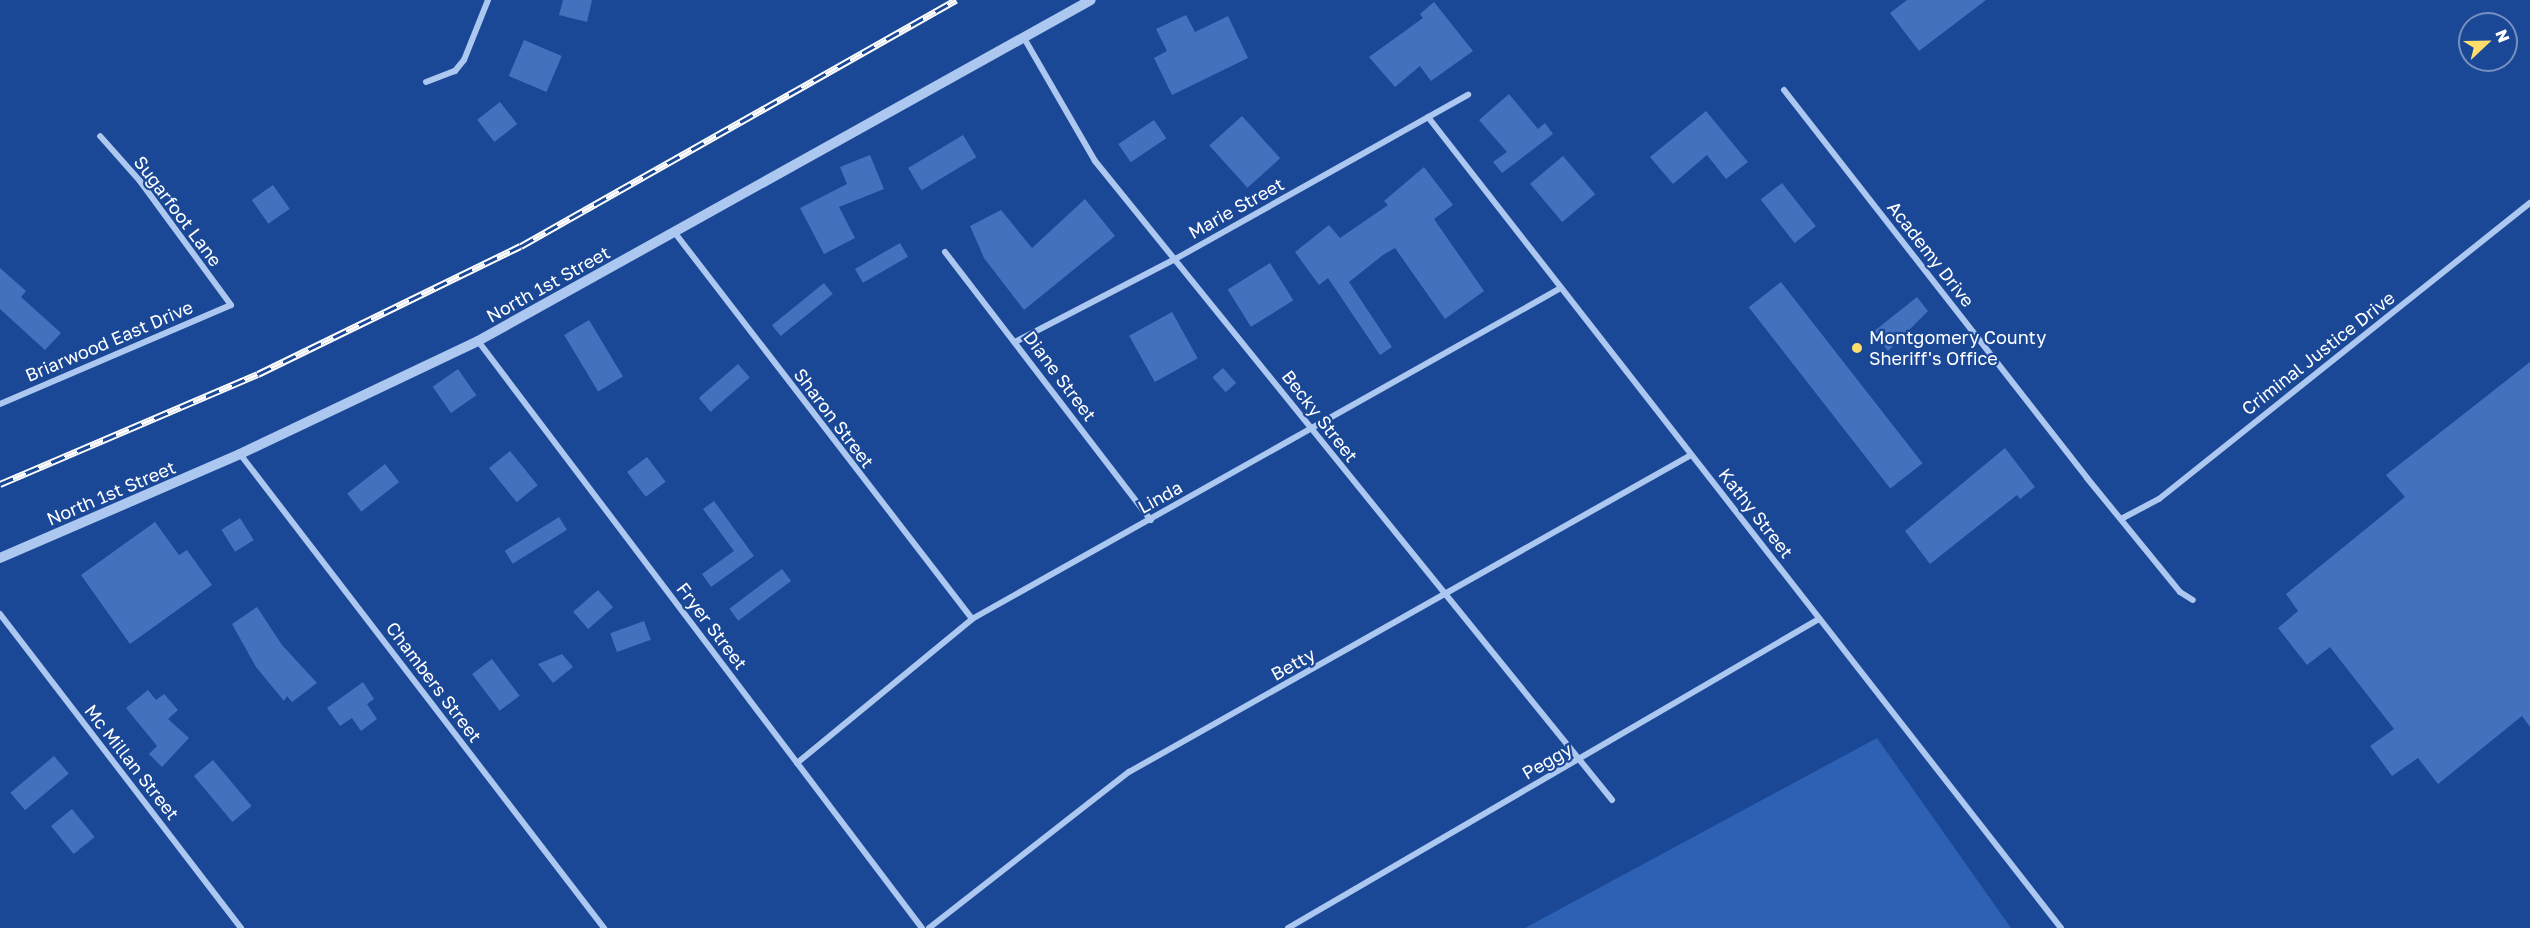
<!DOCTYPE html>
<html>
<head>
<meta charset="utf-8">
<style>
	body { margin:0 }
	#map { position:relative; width:2530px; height:928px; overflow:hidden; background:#1a4896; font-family:"Golos Text",sans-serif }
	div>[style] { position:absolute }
	.green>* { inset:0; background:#2e61b4 }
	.building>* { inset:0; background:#4371bd; transform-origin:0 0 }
	.minor>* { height:6px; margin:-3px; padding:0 3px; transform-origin:3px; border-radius:3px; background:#acc7f0 }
	.tertiary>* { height:10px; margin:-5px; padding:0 5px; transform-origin:5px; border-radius:5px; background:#acc7f0 }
	.rail>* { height:7px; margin-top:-3.5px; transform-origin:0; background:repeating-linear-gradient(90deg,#1a4896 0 14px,#fff 0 28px); box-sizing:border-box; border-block:2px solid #fff }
	.dots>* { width:16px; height:16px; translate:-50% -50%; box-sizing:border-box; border:3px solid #1a4896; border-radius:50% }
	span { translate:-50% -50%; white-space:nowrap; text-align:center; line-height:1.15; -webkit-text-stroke:4.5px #1a4896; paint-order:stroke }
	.street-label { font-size:18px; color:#fff }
	.poi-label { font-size:18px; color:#fff }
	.left { translate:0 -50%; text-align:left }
	.north { position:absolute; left:2458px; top:12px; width:60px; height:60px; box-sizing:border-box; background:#1a4896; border:2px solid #7691c0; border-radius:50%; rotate:68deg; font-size:16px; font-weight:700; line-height:24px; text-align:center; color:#fff }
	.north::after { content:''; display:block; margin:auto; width:21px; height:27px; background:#ffde6c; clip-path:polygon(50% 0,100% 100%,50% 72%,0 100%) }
</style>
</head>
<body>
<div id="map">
	<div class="green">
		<div style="clip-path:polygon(1877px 738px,2011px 928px,1525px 928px)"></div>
	</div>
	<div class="building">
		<div style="clip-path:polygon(563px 0,592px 0,587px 22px,559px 15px)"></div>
		<div style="clip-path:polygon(1907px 0,1986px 0,1919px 51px,1890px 13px)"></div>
		<div style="clip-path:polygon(1434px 2px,1473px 51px,1431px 81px,1420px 66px,1395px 87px,1369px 57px,1423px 18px,1420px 14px)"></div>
		<div style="clip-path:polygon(1186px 15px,1195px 32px,1228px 16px,1248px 58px,1172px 95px,1154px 58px,1167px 51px,1156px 29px)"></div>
		<div style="left:524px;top:40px;width:41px;height:39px;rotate:23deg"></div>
		<div style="clip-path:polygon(1509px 94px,1538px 129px,1545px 123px,1553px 134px,1502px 173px,1493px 162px,1507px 152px,1479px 120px)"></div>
		<div style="left:500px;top:102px;width:28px;height:29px;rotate:52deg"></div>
		<div style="clip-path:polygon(1706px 111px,1748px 162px,1726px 179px,1707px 155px,1673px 184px,1650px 157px)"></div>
		<div style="left:1242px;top:116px;width:57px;height:44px;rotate:48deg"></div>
		<div style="left:1154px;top:120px;width:22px;height:43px;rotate:56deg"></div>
		<div style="left:963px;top:135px;width:26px;height:64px;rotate:59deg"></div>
		<div style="clip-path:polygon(870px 155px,884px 189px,839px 207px,855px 238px,824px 254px,800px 208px,847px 184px,840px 167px)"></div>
		<div style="left:1563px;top:156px;width:50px;height:43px;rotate:50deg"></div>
		<div style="clip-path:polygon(1424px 167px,1453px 205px,1434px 219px,1484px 291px,1445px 319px,1395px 248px,1383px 255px,1349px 282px,1392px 347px,1380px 355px,1328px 278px,1319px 285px,1295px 252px,1329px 225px,1340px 238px,1388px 205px,1384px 201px)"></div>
		<div style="left:1782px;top:183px;width:55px;height:27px;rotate:52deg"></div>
		<div style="left:273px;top:185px;width:29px;height:26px;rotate:55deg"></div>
		<div style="clip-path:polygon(1085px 199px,1115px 236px,1024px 310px,984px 258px,970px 226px,1001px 210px,1032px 248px)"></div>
		<div style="left:900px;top:243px;width:16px;height:52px;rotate:60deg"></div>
		<div style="left:1270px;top:263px;width:44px;height:50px;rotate:58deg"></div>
		<div style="clip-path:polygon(0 268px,26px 291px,21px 297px,61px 333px,45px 350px,0 309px)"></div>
		<div style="left:1781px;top:282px;width:230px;height:41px;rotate:52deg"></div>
		<div style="left:824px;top:283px;width:14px;height:67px;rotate:51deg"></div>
		<div style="clip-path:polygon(1917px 297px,1928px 311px,1888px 351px,1873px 332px)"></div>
		<div style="left:1172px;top:312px;width:53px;height:49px;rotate:61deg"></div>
		<div style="left:589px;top:320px;width:66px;height:29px;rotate:59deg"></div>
		<div style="clip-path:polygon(2530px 362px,2530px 727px,2522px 716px,2438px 784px,2418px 758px,2392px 776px,2370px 746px,2394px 729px,2330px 647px,2307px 665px,2278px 628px,2298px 611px,2286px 594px,2405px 497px,2386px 475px)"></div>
		<div style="left:738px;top:364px;width:18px;height:52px;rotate:49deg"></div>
		<div style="left:1223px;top:368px;width:20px;height:14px;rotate:49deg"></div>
		<div style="left:458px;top:369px;width:32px;height:31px;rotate:55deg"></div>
		<div style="clip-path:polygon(2005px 448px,2035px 487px,2020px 499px,2017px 495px,1930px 564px,1905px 531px)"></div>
		<div style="left:510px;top:451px;width:44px;height:27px;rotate:51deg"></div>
		<div style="left:647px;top:457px;width:31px;height:25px;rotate:53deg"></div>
		<div style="left:385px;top:464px;width:23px;height:48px;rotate:52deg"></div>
		<div style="clip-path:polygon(714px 501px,754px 556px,711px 587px,702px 574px,734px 551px,703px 509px)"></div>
		<div style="left:559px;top:517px;width:15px;height:64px;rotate:58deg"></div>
		<div style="left:240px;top:518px;width:26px;height:22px;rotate:58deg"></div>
		<div style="clip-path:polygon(155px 522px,179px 555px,187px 550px,212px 585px,130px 644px,81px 575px)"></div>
		<div style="left:782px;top:569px;width:15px;height:66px;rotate:53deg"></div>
		<div style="left:598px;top:590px;width:23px;height:33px;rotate:49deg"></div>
		<div style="clip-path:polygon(257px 607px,282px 645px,317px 683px,292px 702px,287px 696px,284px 701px,256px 667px,232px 624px)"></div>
		<div style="left:644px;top:621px;width:20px;height:36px;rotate:70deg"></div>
		<div style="clip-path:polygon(562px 654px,573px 667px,553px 683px,538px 664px)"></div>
		<div style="left:492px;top:659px;width:46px;height:25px;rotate:53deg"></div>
		<div style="clip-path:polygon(363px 682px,374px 699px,367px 704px,377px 719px,361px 731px,352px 718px,340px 726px,327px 708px)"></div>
		<div style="clip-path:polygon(148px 690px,156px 700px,164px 694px,178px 710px,168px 719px,189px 738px,162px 767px,149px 754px,157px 746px,126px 708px)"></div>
		<div style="left:54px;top:756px;width:23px;height:57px;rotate:50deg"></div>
		<div style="left:213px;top:760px;width:60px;height:25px;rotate:50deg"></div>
		<div style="left:72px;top:809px;width:36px;height:27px;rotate:51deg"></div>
	</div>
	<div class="minor">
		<div style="left:1024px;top:38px;width:142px;rotate:60deg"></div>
		<div style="left:1095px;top:161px;width:822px;rotate:51.02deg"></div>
		<div style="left:426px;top:82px;width:31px;rotate:-21deg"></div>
		<div style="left:455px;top:71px;width:14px;rotate:-51deg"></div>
		<div style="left:464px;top:60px;width:65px;rotate:-68.2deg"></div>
		<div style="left:1784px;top:90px;width:492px;rotate:52deg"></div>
		<div style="left:2087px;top:478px;width:147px;rotate:50.8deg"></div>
		<div style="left:2180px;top:592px;width:15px;rotate:32deg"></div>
		<div style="left:1428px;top:117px;width:1029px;rotate:52.03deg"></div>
		<div style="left:675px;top:233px;width:487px;rotate:52.4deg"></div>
		<div style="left:945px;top:252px;width:338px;rotate:52.5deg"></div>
		<div style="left:478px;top:341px;width:736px;rotate:52.9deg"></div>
		<div style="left:1015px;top:342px;width:182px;rotate:-27.4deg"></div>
		<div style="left:1177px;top:258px;width:334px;rotate:-29.3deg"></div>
		<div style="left:0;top:404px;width:251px;rotate:-23.2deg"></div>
		<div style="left:231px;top:305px;width:154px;rotate:-126.3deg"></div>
		<div style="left:140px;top:181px;width:60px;rotate:-131.6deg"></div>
		<div style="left:240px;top:454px;width:598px;rotate:52.48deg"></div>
		<div style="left:2121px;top:519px;width:43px;rotate:-27.8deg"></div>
		<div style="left:2159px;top:499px;width:475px;rotate:-38.6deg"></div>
		<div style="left:0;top:614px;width:396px;rotate:52.5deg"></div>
		<div style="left:797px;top:763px;width:227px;rotate:-39.4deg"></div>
		<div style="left:972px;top:619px;width:673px;rotate:-29.34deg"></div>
		<div style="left:929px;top:928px;width:254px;rotate:-38deg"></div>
		<div style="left:1129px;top:772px;width:645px;rotate:-29.43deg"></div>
		<div style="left:1288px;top:928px;width:614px;rotate:-30.2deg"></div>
	</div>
	<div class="tertiary">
		<div style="left:0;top:558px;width:262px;rotate:-23.4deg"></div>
		<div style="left:240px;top:454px;width:263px;rotate:-25.4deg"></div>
		<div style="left:478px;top:341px;width:701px;rotate:-29.09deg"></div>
	</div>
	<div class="rail">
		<div style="left:0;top:484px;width:280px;rotate:-23.1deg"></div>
		<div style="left:258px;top:374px;width:292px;rotate:-26deg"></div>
		<div style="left:521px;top:246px;width:500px;rotate:-29.5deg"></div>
	</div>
	<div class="dots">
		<div style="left:1857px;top:348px;background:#ffde6c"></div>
	</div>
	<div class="street-label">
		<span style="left:1236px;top:208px;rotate:-29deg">Marie Street</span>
		<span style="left:178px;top:211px;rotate:53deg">Sugarfoot Lane</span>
		<span style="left:1931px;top:254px;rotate:52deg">Academy Drive</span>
		<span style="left:548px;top:284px;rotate:-29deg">North 1st Street</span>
		<span style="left:109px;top:341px;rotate:-23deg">Briarwood East Drive</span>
		<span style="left:2318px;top:353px;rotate:-38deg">Criminal Justice Drive</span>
		<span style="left:1060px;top:376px;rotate:53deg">Diane Street</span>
		<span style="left:1320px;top:416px;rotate:52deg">Becky Street</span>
		<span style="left:834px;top:418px;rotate:53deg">Sharon Street</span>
		<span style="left:111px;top:493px;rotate:-23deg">North 1st Street</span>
		<span style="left:1160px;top:497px;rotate:-29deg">Linda</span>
		<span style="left:1756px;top:513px;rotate:52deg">Kathy Street</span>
		<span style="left:712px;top:626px;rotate:53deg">Fryer Street</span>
		<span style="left:1293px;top:664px;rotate:-29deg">Betty</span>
		<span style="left:434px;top:682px;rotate:53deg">Chambers Street</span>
		<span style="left:1547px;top:761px;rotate:-30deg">Peggy</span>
		<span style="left:132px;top:762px;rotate:52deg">Mc Millan Street</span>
	</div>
	<div class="poi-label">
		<span class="left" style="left:1869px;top:348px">Montgomery County<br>Sheriff's Office</span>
	</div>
	<div class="north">N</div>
</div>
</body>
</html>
